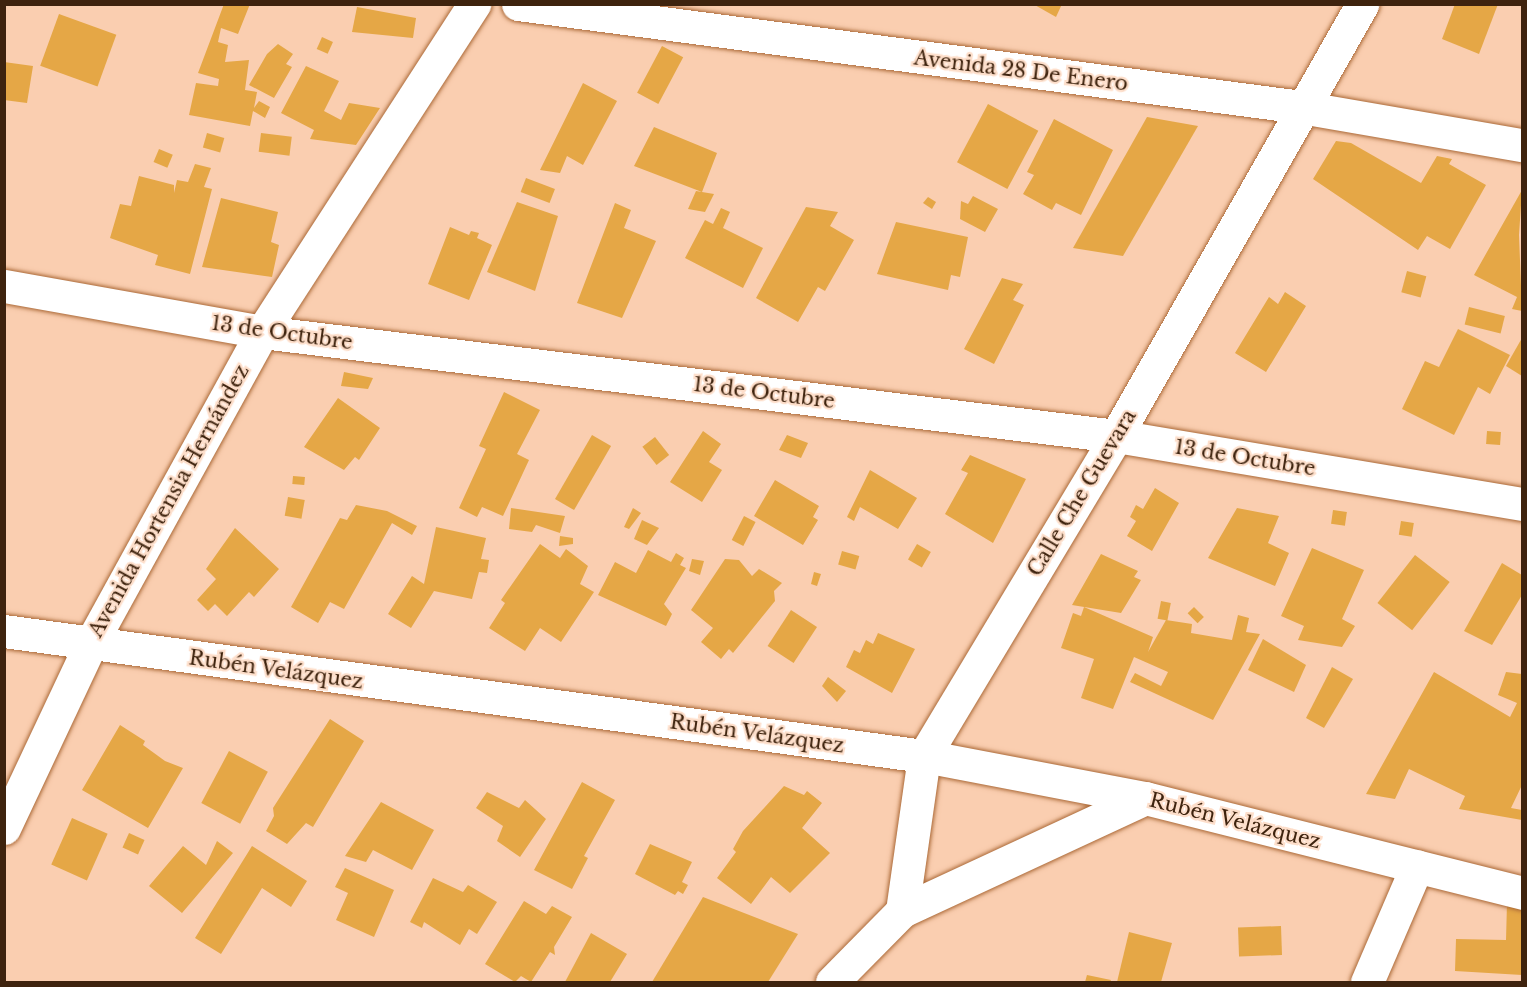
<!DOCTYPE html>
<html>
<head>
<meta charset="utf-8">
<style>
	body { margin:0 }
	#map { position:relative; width:1527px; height:987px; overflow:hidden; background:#faceb0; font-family:"Libre Baskerville",serif }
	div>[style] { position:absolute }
	.building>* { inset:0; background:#e5a746; transform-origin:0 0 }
	.roads { filter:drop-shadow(0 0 2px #ab6937) drop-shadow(0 0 2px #ab6937) }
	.minor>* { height:33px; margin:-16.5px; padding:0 16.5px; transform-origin:16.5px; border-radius:16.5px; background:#fff }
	span { translate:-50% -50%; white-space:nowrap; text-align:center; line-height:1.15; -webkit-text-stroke:4.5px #fddeca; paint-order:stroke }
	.street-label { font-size:20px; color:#3e230e }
	.frame { position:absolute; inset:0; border:6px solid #3e230e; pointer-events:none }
</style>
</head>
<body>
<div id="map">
	<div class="building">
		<div style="clip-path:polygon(224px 4px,250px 4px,238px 34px,221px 28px,218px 42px,228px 45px,225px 62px,249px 60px,245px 90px,257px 92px,254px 108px,259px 101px,270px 107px,265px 118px,253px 111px,250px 126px,189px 115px,196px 83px,218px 86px,219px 79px,198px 73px)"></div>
		<div style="clip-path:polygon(1033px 4px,1062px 4px,1056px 17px)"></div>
		<div style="clip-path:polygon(1455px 4px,1498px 4px,1479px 54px,1442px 39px)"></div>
		<div style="clip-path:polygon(357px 7px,416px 18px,413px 38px,352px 32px)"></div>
		<div style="left:59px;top:14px;width:61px;height:55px;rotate:20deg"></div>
		<div style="left:322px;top:37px;width:12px;height:13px;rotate:24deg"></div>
		<div style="clip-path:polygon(278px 44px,293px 54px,286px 64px,292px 67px,274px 98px,249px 85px,267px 54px)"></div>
		<div style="left:662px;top:46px;width:24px;height:53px;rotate:28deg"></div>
		<div style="clip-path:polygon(4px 62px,33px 66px,27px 103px,4px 100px)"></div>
		<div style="clip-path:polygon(306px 66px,339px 81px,324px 111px,341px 120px,349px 103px,380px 108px,356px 145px,310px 139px,314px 130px,281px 113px)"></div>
		<div style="clip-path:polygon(583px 83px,617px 101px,583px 165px,567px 156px,560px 173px,540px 170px)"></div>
		<div style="left:988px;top:104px;width:57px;height:66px;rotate:28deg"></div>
		<div style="clip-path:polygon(1147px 117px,1198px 126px,1123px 256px,1073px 248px)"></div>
		<div style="clip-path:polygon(1054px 119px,1113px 150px,1081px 215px,1056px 203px,1052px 210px,1023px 194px,1034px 175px,1027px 172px)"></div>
		<div style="clip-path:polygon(654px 127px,717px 153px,702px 192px,714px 194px,705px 212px,688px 209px,696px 191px,702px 192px,634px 166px)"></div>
		<div style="left:207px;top:133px;width:18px;height:15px;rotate:16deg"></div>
		<div style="left:261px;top:133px;width:31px;height:19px;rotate:7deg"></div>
		<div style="clip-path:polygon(1336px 141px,1351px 143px,1421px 183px,1437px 156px,1452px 159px,1449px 164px,1486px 185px,1450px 249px,1427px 236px,1418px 250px,1313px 179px)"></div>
		<div style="left:159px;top:149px;width:15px;height:14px;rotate:23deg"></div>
		<div style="clip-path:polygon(195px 164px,211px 168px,204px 187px,212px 189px,190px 274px,155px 265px,158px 255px,110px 238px,120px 204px,131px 206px,139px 176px,174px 185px,174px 193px,177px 180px,188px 182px)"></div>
		<div style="left:526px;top:178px;width:31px;height:15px;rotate:21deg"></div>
		<div style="clip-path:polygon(1522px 190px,1519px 235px,1522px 311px,1512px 309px,1517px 297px,1474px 275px)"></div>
		<div style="clip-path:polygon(973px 196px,998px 209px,985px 232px,960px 219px,961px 201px,968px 204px)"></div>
		<div style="clip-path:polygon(928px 197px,936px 202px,932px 209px,923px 203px)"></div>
		<div style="clip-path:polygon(221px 198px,278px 212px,271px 242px,279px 245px,272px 277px,202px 267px)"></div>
		<div style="clip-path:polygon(517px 202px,558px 216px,535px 291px,487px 272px)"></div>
		<div style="clip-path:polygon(615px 203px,631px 210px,624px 228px,656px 241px,622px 318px,577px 303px)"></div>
		<div style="clip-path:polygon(806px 207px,838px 212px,830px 226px,854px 240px,825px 291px,818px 287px,798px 322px,756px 298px)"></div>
		<div style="clip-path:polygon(721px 208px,730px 212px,723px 228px,763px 248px,743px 288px,685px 258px,705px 220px,713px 224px)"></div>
		<div style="clip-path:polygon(896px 222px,968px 237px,960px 277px,951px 275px,948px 290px,877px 274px)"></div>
		<div style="clip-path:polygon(450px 227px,469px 235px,471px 231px,479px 233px,477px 238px,492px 245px,469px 300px,428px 284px)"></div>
		<div style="left:1407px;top:271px;width:20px;height:22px;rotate:15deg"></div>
		<div style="clip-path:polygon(1002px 278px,1023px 284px,1013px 300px,1024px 305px,994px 364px,964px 349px)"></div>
		<div style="clip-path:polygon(1285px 292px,1306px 306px,1266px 372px,1235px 353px,1269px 297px,1278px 304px)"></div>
		<div style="left:1469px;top:307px;width:37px;height:18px;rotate:14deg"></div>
		<div style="clip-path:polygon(1458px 329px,1510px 355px,1490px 394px,1478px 387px,1454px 435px,1402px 409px,1425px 361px,1439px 367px)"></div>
		<div style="clip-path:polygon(1522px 338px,1522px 376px,1506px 366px)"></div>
		<div style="clip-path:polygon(344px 372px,373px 378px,368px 389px,341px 386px)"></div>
		<div style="clip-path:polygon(504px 392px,540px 410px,517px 454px,529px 460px,503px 516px,482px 507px,477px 517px,459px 508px,486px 449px,479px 446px)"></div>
		<div style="clip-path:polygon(338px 398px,380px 428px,359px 460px,355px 457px,344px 470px,304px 447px)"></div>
		<div style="clip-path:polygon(703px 431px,721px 444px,709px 462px,722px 470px,702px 502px,670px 482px)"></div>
		<div style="left:1487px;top:431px;width:14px;height:13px;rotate:4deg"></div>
		<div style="left:592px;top:435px;width:22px;height:74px;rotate:30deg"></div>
		<div style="clip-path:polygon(787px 435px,808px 443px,801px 458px,779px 450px)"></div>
		<div style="left:655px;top:437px;width:23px;height:16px;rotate:52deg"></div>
		<div style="clip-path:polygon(970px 455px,1026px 479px,993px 543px,945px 514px,968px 473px,961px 470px)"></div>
		<div style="clip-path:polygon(870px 470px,917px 498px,898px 529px,860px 507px,854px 521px,847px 517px)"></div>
		<div style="left:293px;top:476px;width:12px;height:8px;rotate:5deg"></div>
		<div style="clip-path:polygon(775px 480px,819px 506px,813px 517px,818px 520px,803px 545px,754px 516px)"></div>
		<div style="clip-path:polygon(1155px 488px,1179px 503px,1152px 551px,1127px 536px,1136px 521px,1130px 517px,1136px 505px,1143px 509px)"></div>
		<div style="left:288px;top:497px;width:17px;height:19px;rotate:10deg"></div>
		<div style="clip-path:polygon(356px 505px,387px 511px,417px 526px,412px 535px,392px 523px,344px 609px,330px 602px,318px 623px,291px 607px,340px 518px,347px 520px)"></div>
		<div style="clip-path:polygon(511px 508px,565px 516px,560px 533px,536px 525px,532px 532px,509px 529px)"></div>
		<div style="clip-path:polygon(633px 508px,641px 513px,629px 529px,624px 527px)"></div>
		<div style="clip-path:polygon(1237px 508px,1279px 516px,1268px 543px,1289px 553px,1275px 586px,1208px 558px)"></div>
		<div style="left:1333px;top:510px;width:14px;height:14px;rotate:8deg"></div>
		<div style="left:744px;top:516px;width:13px;height:27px;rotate:27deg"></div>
		<div style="clip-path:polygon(642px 520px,659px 528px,647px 545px,634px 539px)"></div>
		<div style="left:1401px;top:521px;width:13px;height:14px;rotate:9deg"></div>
		<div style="clip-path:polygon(436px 527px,486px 538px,481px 559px,489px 560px,487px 573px,479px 572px,472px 599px,434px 591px,411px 628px,388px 614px,412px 576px,424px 584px)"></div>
		<div style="clip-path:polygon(235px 528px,279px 569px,254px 597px,249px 592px,227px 616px,215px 604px,208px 611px,197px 600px,216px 579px,206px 569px)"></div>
		<div style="clip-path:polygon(560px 536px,573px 538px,573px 544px,559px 546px)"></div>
		<div style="clip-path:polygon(540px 544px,560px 558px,566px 549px,588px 566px,580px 584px,594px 592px,561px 642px,540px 628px,525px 651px,489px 628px,505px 603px,501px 600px)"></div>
		<div style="left:917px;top:544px;width:16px;height:18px;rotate:30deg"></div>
		<div style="clip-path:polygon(1312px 548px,1364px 570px,1342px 619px,1355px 626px,1342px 647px,1298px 640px,1304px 626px,1281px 616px)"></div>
		<div style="clip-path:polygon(648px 550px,671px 562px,676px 553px,684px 558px,680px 565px,686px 568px,664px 604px,672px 614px,666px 626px,598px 595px,615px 562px,636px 573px)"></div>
		<div style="left:842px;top:551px;width:18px;height:14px;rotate:16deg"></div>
		<div style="clip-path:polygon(1101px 554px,1138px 571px,1134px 577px,1141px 580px,1121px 613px,1072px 605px)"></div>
		<div style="left:1415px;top:555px;width:44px;height:61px;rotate:38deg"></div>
		<div style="clip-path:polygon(692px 559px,704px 561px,700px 575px,689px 571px)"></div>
		<div style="clip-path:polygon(725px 559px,739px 560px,752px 576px,759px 569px,782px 583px,774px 591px,775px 601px,733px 653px,729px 649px,721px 659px,701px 642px,713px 628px,691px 610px)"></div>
		<div style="clip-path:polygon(1502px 563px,1522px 575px,1522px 595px,1492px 645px,1464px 631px)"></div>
		<div style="clip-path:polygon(814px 572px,821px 574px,817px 586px,811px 584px)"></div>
		<div style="left:1161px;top:601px;width:10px;height:18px;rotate:11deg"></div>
		<div style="clip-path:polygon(1084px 607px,1153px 637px,1148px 652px,1166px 620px,1192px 624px,1191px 633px,1232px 640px,1238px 615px,1249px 618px,1246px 632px,1260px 634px,1213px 720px,1130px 682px,1135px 673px,1161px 686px,1168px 672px,1134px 657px,1113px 709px,1081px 698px,1094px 659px,1061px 648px,1073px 613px,1081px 616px)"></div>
		<div style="left:1194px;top:607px;width:14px;height:9px;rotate:45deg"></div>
		<div style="left:791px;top:610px;width:31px;height:43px;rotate:33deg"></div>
		<div style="clip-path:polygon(878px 633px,915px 649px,892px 693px,846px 667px,854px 650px,860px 653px,866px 640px,873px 644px)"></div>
		<div style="clip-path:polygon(1263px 639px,1306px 665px,1294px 692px,1248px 670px)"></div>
		<div style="clip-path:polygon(1332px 667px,1353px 679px,1324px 728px,1306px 718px)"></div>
		<div style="clip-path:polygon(1434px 672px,1510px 717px,1517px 703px,1498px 695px,1506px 672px,1522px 674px,1522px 785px,1511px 808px,1522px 810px,1522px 820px,1459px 809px,1465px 796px,1409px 769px,1395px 799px,1366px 794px)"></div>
		<div style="clip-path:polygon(828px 677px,846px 691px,837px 702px,822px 686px)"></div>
		<div style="clip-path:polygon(330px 719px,364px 741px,313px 827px,306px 823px,287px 844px,266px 831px,274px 816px,273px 808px)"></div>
		<div style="clip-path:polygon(120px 725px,145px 741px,143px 745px,165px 761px,183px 768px,148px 828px,82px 790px)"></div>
		<div style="left:229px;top:751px;width:44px;height:59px;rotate:28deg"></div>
		<div style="clip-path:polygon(582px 782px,615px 800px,584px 856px,588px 858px,572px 889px,534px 870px)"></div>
		<div style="clip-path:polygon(784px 786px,804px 795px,807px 791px,822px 803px,802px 828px,830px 853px,790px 893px,771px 877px,751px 904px,717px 878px,736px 852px,733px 849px,743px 831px)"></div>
		<div style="clip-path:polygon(487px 792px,519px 808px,525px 800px,546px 819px,520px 857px,497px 841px,503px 826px,476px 808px)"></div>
		<div style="clip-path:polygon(381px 802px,434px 830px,412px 870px,373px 850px,366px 862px,345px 856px)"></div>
		<div style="left:72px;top:818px;width:39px;height:51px;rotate:24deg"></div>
		<div style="left:129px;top:833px;width:17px;height:16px;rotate:24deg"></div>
		<div style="clip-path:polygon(217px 841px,233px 853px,182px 913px,149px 886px,183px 846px,206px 865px)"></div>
		<div style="clip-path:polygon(650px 844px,692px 862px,682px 882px,688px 885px,683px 894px,678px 891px,675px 895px,635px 874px)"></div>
		<div style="clip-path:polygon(252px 846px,307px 881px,291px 907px,262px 888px,221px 954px,195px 938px)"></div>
		<div style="clip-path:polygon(345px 868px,394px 890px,374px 937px,336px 920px,348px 893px,335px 887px)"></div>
		<div style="clip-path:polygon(433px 878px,463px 892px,468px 885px,497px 902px,477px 934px,469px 929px,460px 945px,424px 922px,422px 928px,410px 922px)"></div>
		<div style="clip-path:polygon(703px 897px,798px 934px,768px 982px,652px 982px)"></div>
		<div style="clip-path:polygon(524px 901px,546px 914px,552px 906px,572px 917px,554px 947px,555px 955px,550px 952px,531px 982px,521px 976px,515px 982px,485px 964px)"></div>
		<div style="clip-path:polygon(1507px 903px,1522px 903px,1522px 975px,1455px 971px,1456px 939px,1506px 940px)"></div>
		<div style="left:1281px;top:926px;width:29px;height:43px;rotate:88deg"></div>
		<div style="clip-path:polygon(1129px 932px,1172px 943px,1161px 982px,1117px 982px)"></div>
		<div style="clip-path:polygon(591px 933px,627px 954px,610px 982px,565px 982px)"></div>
		<div style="clip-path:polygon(1087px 975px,1111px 980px,1110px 982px,1085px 982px)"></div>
	</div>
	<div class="roads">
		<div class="minor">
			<div style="left:518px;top:4px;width:790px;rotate:7.49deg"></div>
			<div style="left:1301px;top:107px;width:224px;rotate:9.8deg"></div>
			<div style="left:4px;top:286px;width:262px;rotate:10.1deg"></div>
			<div style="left:262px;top:332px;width:860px;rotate:6.94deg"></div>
			<div style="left:1116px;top:436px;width:412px;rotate:9.5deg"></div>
			<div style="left:4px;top:631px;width:928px;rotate:7.74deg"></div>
			<div style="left:924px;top:756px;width:225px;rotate:10.8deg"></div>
			<div style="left:1145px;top:798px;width:389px;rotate:14.1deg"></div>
			<div style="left:4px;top:828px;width:202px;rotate:-64.8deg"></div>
			<div style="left:90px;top:645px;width:357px;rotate:-61.2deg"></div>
			<div style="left:262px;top:332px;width:391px;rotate:-57.1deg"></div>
			<div style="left:902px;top:911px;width:268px;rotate:-24.9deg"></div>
			<div style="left:832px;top:982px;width:100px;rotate:-45.4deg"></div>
			<div style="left:902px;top:911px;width:157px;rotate:-81.9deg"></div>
			<div style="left:924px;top:756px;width:373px;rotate:-59deg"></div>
			<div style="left:1116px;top:436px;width:497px;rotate:-60.3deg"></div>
			<div style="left:1367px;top:982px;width:126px;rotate:-66.7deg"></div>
		</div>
	</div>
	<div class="street-label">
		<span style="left:1021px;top:71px;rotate:7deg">Avenida 28 De Enero</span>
		<span style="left:282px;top:333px;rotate:8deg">13 de Octubre</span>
		<span style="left:764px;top:393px;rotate:7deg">13 de Octubre</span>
		<span style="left:1245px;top:458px;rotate:9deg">13 de Octubre</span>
		<span style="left:1082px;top:493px;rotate:-59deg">Calle Che Guevara</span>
		<span style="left:169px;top:501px;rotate:-61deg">Avenida Hortensia Hernández</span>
		<span style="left:276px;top:670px;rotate:8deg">Rubén Velázquez</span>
		<span style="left:757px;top:734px;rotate:8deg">Rubén Velázquez</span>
		<span style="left:1235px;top:821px;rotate:14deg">Rubén Velázquez</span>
	</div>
	<div class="frame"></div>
</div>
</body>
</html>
